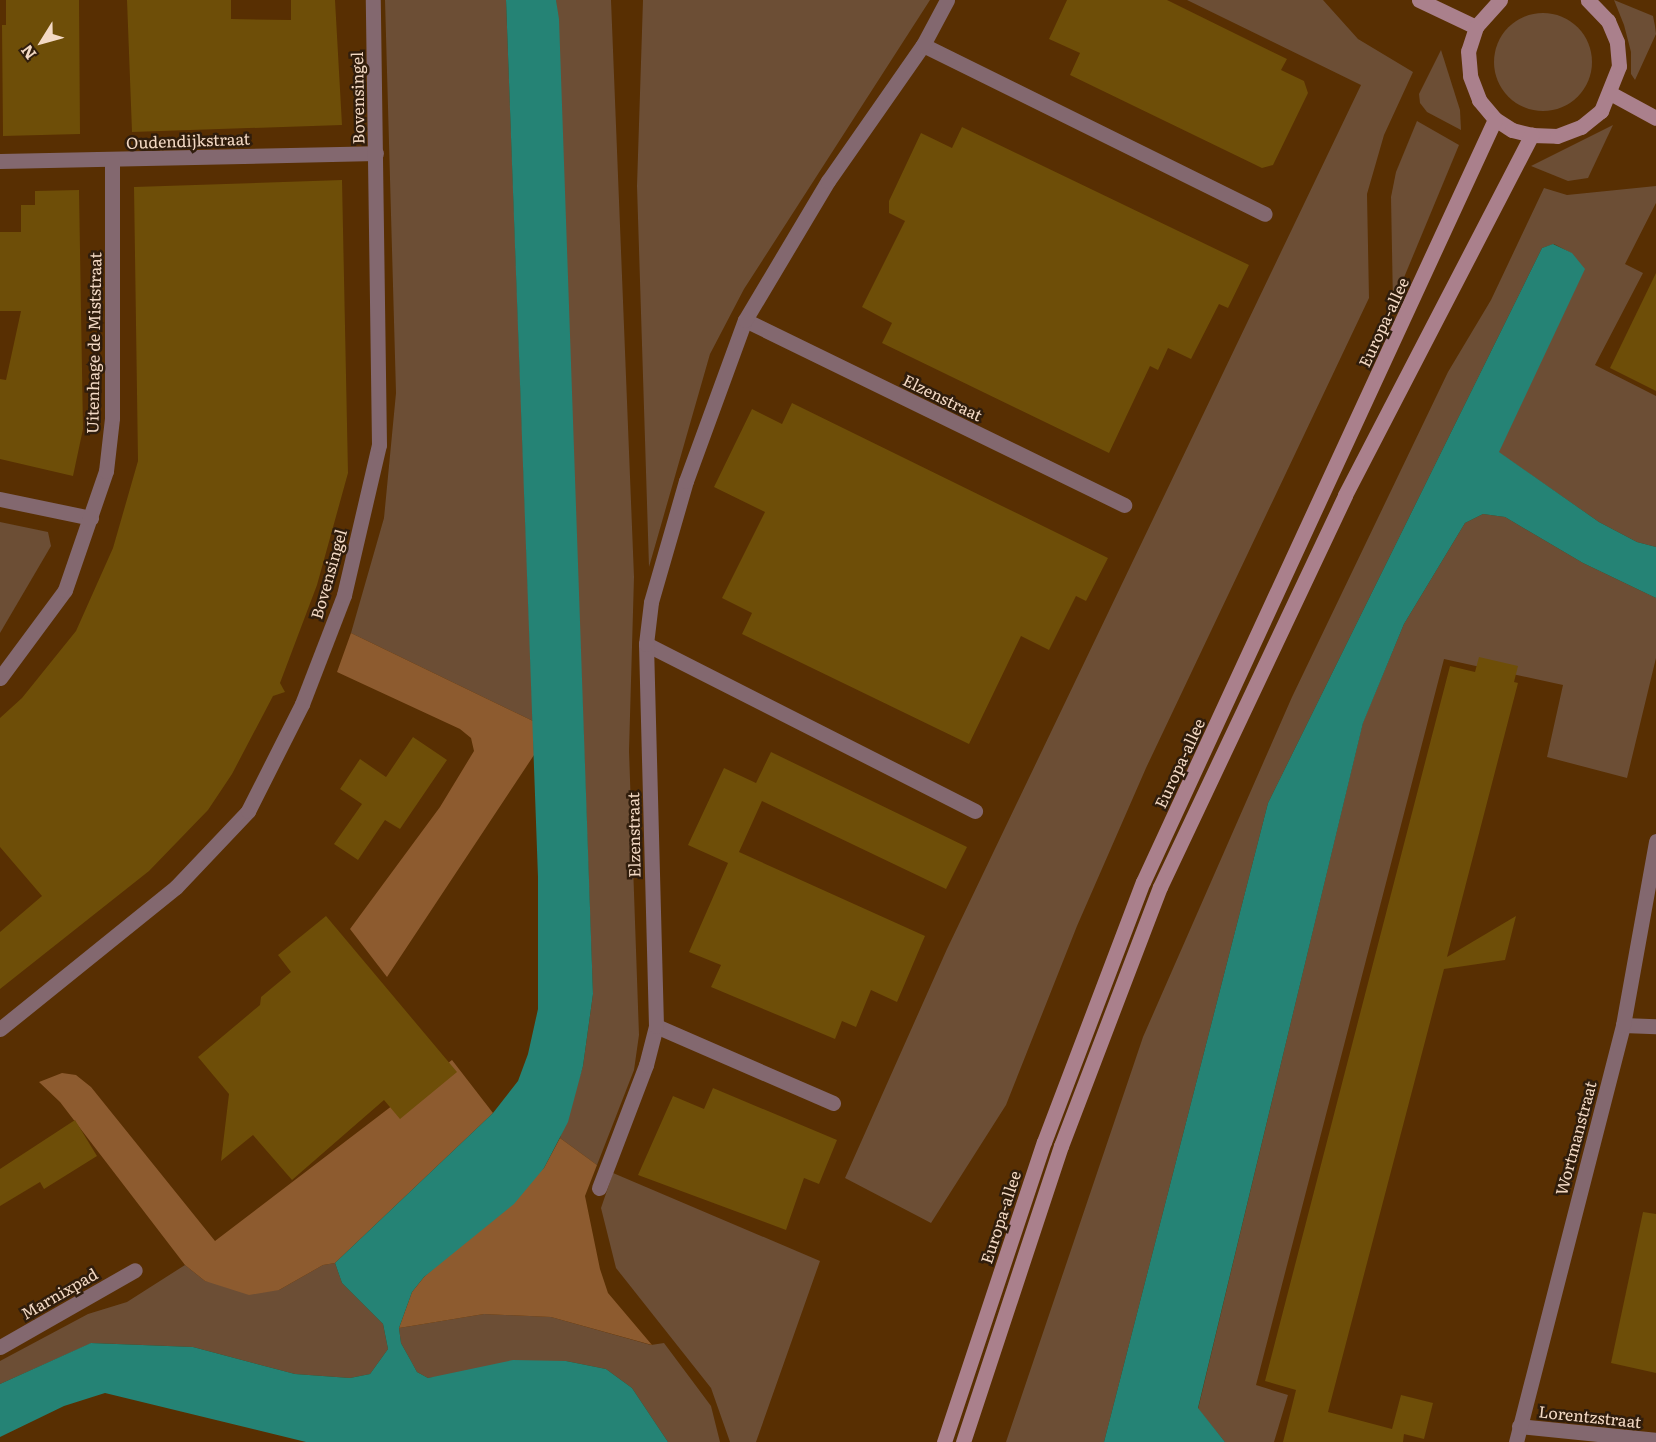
<!DOCTYPE html>
<html>
<head>
<meta charset="utf-8">
<style>
	body { margin:0 }
	#map { position:relative; width:1656px; height:1442px; overflow:hidden; background:#582f02; font-family:Literata,serif }
	div>[style] { position:absolute }
	.green>* { inset:0; background:#6c4e35 }
	.round { border-radius:50% }
	.forest>* { inset:0; background:#8d5b2f }
	.water>* { inset:0; background:#258375 }
	.building>* { inset:0; background:#6e4e08 }
	.street>* { height:15px; margin:-7.5px; padding:0 7.5px; transform-origin:7.5px; border-radius:7.5px; background:#83686f }
	.secondary>* { height:15px; margin:-7.5px; padding:0 7.5px; transform-origin:7.5px; border-radius:7.5px; background:#aa808c }
	span { translate:-50% -50%; white-space:nowrap; text-align:center; line-height:1.15; -webkit-text-stroke:5px #301d0c; paint-order:stroke }
	.street-label { font-size:16px; color:#f3d9c4 }
	.north { position:absolute; left:12px; top:12px; width:60px; height:60px; -webkit-text-stroke:4px #301d0c; paint-order:stroke; rotate:233deg; font-size:16px; font-weight:700; line-height:24px; text-align:center; color:#f3d9c4 }
	.north::after { content:''; display:block; margin:auto; width:21px; height:27px; background:#f3d9c4; clip-path:polygon(50% 0,100% 100%,50% 72%,0 100%) }
</style>
</head>
<body>
<div id="map">
	<div class="green">
		<div style="clip-path:polygon(385px 0,506px 0,533px 721px,351px 633px,384px 518px,396px 393px)"></div>
		<div style="clip-path:polygon(556px 0,611px 0,634px 577px,629px 751px,639px 1035px,634px 1070px,597px 1165px,560px 1138px,583px 1066px,593px 994px)"></div>
		<div style="clip-path:polygon(643px 0,930px 0,744px 289px,710px 354px,649px 567px,637px 186px)"></div>
		<div style="clip-path:polygon(1187px 0,1323px 0,1358px 39px,1413px 72px,1384px 135px,1367px 194px,1369px 298px,1146px 768px,1077px 926px,1006px 1105px,931px 1223px,845px 1178px,947px 949px,1361px 85px)"></div>
		<div style="clip-path:polygon(1614px 0,1653px 16px,1655px 26px,1656px 34px,1635px 80px,1631px 74px,1631px 52px,1624px 25px)"></div>
		<div class="round" style="left:1494px;top:13px;width:98px;height:98px"></div>
		<div style="clip-path:polygon(1441px 50px,1460px 110px,1461px 130px,1427px 112px,1420px 103px,1419px 94px)"></div>
		<div style="clip-path:polygon(1417px 121px,1459px 145px,1393px 304px,1391px 197px,1396px 172px)"></div>
		<div style="clip-path:polygon(1613px 125px,1588px 178px,1568px 181px,1531px 166px)"></div>
		<div style="clip-path:polygon(1656px 186px,1656px 203px,1625px 264px,1643px 273px,1595px 365px,1656px 396px,1656px 547px,1637px 542px,1599px 522px,1498px 452px,1584px 269px,1571px 253px,1554px 244px,1542px 248px,1268px 803px,1104px 1442px,1006px 1442px,1143px 1037px,1292px 697px,1448px 372px,1491px 300px,1544px 188px,1567px 195px)"></div>
		<div style="clip-path:polygon(1483px 514px,1505px 517px,1583px 563px,1656px 598px,1656px 658px,1627px 778px,1547px 757px,1563px 685px,1444px 659px,1256px 1385px,1288px 1395px,1274px 1442px,1225px 1442px,1198px 1409px,1363px 722px,1404px 624px,1465px 523px)"></div>
		<div style="clip-path:polygon(0 522px,48px 532px,51px 546px,0 633px)"></div>
		<div style="clip-path:polygon(613px 1173px,820px 1261px,756px 1442px,730px 1442px,711px 1388px,616px 1268px,601px 1208px)"></div>
		<div style="clip-path:polygon(335px 1263px,342px 1283px,383px 1324px,388px 1349px,370px 1374px,350px 1378px,295px 1374px,193px 1347px,92px 1343px,0 1384px,0 1361px,88px 1314px,127px 1302px,185px 1265px,205px 1281px,279px 1290px,323px 1265px)"></div>
		<div style="clip-path:polygon(484px 1314px,551px 1317px,651px 1345px,664px 1343px,711px 1406px,720px 1442px,668px 1442px,632px 1388px,606px 1369px,566px 1361px,428px 1378px,417px 1372px,401px 1343px,399px 1328px)"></div>
	</div>
	<div class="forest">
		<div style="clip-path:polygon(351px 633px,533px 721px,534px 755px,387px 977px,350px 929px,440px 807px,474px 751px,471px 738px,460px 729px,337px 672px)"></div>
		<div style="clip-path:polygon(452px 1060px,493px 1113px,335px 1263px,323px 1265px,279px 1290px,249px 1295px,205px 1281px,185px 1265px,60px 1102px,39px 1082px,62px 1073px,76px 1075px,91px 1087px,215px 1241px)"></div>
		<div style="clip-path:polygon(560px 1138px,597px 1165px,585px 1196px,600px 1269px,608px 1293px,652px 1345px,551px 1317px,484px 1314px,399px 1328px,412px 1292px,424px 1277px,544px 1168px)"></div>
	</div>
	<div class="water">
		<div style="clip-path:polygon(506px 0,556px 0,559px 19px,593px 994px,583px 1066px,568px 1122px,544px 1168px,514px 1204px,424px 1277px,412px 1292px,399px 1328px,401px 1343px,411px 1361px,417px 1372px,428px 1378px,513px 1360px,566px 1361px,606px 1369px,632px 1388px,668px 1442px,306px 1442px,105px 1393px,64px 1406px,0 1437px,0 1384px,91px 1343px,193px 1347px,295px 1374px,350px 1378px,370px 1374px,388px 1349px,383px 1324px,342px 1283px,335px 1263px,493px 1113px,518px 1081px,528px 1054px,538px 1009px,538px 877px)"></div>
		<div style="clip-path:polygon(1553px 244px,1572px 253px,1585px 269px,1499px 452px,1599px 522px,1637px 542px,1656px 547px,1656px 598px,1583px 563px,1505px 517px,1483px 514px,1465px 523px,1404px 624px,1363px 723px,1198px 1408px,1225px 1442px,1104px 1442px,1268px 803px,1542px 248px)"></div>
	</div>
	<div class="building">
		<div style="clip-path:polygon(6px 0,79px 0,80px 134px,3px 136px,2px 25px,6px 25px)"></div>
		<div style="clip-path:polygon(127px 0,231px 0,231px 19px,291px 20px,291px 0,335px 0,342px 125px,132px 132px)"></div>
		<div style="clip-path:polygon(1067px 0,1167px 0,1287px 59px,1281px 70px,1304px 81px,1308px 93px,1273px 165px,1262px 168px,1070px 75px,1080px 53px,1049px 39px)"></div>
		<div style="clip-path:polygon(962px 127px,1249px 265px,1228px 308px,1219px 304px,1191px 359px,1168px 348px,1158px 370px,1150px 366px,1109px 453px,882px 343px,892px 323px,862px 307px,905px 221px,889px 213px,889px 201px,921px 133px,952px 148px)"></div>
		<div style="clip-path:polygon(342px 180px,348px 473px,317px 585px,280px 683px,285px 692px,273px 696px,232px 774px,208px 810px,149px 871px,0 989px,0 932px,42px 896px,0 847px,0 718px,22px 698px,76px 631px,113px 548px,138px 461px,134px 187px)"></div>
		<div style="clip-path:polygon(79px 190px,83px 429px,73px 476px,0 459px,0 379px,6px 380px,21px 311px,0 311px,0 232px,21px 232px,21px 205px,35px 205px,35px 191px)"></div>
		<div style="clip-path:polygon(1656px 273px,1656px 391px,1610px 368px)"></div>
		<div style="clip-path:polygon(792px 403px,1108px 558px,1086px 601px,1076px 596px,1049px 650px,1021px 636px,969px 744px,742px 634px,752px 613px,722px 598px,765px 512px,714px 487px,752px 409px,782px 424px)"></div>
		<div style="clip-path:polygon(1479px 657px,1518px 666px,1514px 682px,1518px 683px,1447px 957px,1516px 916px,1505px 960px,1444px 969px,1328px 1412px,1392px 1429px,1401px 1395px,1433px 1403px,1424px 1439px,1404px 1434px,1403px 1442px,1283px 1442px,1296px 1390px,1265px 1381px,1450px 666px,1475px 672px)"></div>
		<div style="clip-path:polygon(413px 737px,447px 760px,400px 829px,385px 820px,358px 860px,334px 844px,362px 804px,340px 789px,360px 759px,386px 777px)"></div>
		<div style="clip-path:polygon(771px 752px,967px 847px,946px 889px,762px 801px,739px 852px,925px 936px,897px 1002px,871px 990px,856px 1027px,842px 1021px,835px 1039px,711px 987px,721px 965px,689px 952px,728px 863px,688px 845px,724px 768px,756px 783px)"></div>
		<div style="clip-path:polygon(326px 916px,457px 1072px,400px 1119px,384px 1100px,292px 1180px,253px 1135px,221px 1161px,229px 1094px,198px 1057px,260px 1005px,261px 997px,291px 972px,278px 955px)"></div>
		<div style="clip-path:polygon(713px 1088px,837px 1140px,819px 1184px,804px 1178px,786px 1230px,638px 1175px,673px 1096px,704px 1109px)"></div>
		<div style="clip-path:polygon(75px 1120px,97px 1156px,44px 1189px,40px 1182px,0 1206px,0 1169px)"></div>
		<div style="clip-path:polygon(1643px 1212px,1656px 1214px,1656px 1373px,1611px 1363px)"></div>
	</div>
	<div class="street">
		<div style="left:923px;top:45px;width:381px;rotate:26.3deg"></div>
		<div style="left:0;top:161px;width:376px;rotate:-1.2deg"></div>
		<div style="left:745px;top:320px;width:422px;rotate:26deg"></div>
		<div style="left:0;top:499px;width:93px;rotate:11.8deg"></div>
		<div style="left:646px;top:644px;width:369px;rotate:26.9deg"></div>
		<div style="left:0;top:678px;width:109px;rotate:-53.5deg"></div>
		<div style="left:65px;top:590px;width:126px;rotate:-71deg"></div>
		<div style="left:106px;top:471px;width:53px;rotate:-83.5deg"></div>
		<div style="left:112px;top:418px;width:257px;rotate:-90deg"></div>
		<div style="left:1623px;top:1025px;width:33px;rotate:2deg"></div>
		<div style="left:656px;top:1026px;width:193px;rotate:23.5deg"></div>
		<div style="left:0;top:1029px;width:226px;rotate:-38.9deg"></div>
		<div style="left:176px;top:887px;width:105px;rotate:-46.5deg"></div>
		<div style="left:248px;top:811px;width:120px;rotate:-63.2deg"></div>
		<div style="left:302px;top:704px;width:117px;rotate:-68.9deg"></div>
		<div style="left:344px;top:595px;width:154px;rotate:-76.9deg"></div>
		<div style="left:379px;top:445px;width:445px;rotate:-90.8deg"></div>
		<div style="left:599px;top:1188px;width:132px;rotate:-69.1deg"></div>
		<div style="left:646px;top:1065px;width:40px;rotate:-75.6deg"></div>
		<div style="left:656px;top:1026px;width:382px;rotate:-91.5deg"></div>
		<div style="left:646px;top:644px;width:42px;rotate:-83.2deg"></div>
		<div style="left:651px;top:602px;width:126px;rotate:-73.9deg"></div>
		<div style="left:686px;top:481px;width:171px;rotate:-69.9deg"></div>
		<div style="left:745px;top:320px;width:162px;rotate:-59.2deg"></div>
		<div style="left:828px;top:181px;width:166px;rotate:-55.1deg"></div>
		<div style="left:923px;top:45px;width:51px;rotate:-61.9deg"></div>
		<div style="left:0;top:1347px;width:155px;rotate:-29.7deg"></div>
		<div style="left:1519px;top:1426px;width:138px;rotate:5.8deg"></div>
		<div style="left:1516px;top:1442px;width:431px;rotate:-75.6deg"></div>
		<div style="left:1623px;top:1025px;width:187px;rotate:-79.8deg"></div>
	</div>
	<div class="secondary">
		<div style="left:1419px;top:0;width:63px;rotate:25.3deg"></div>
		<div style="left:1500px;top:0;width:36px;rotate:132deg"></div>
		<div style="left:1476px;top:27px;width:25px;rotate:108deg"></div>
		<div style="left:1468px;top:51px;width:25px;rotate:85deg"></div>
		<div style="left:1470px;top:76px;width:26px;rotate:69deg"></div>
		<div style="left:1479px;top:100px;width:25px;rotate:50deg"></div>
		<div style="left:1495px;top:119px;width:20px;rotate:33deg"></div>
		<div style="left:1512px;top:130px;width:21px;rotate:14deg"></div>
		<div style="left:1532px;top:135px;width:25px;rotate:2deg"></div>
		<div style="left:1557px;top:136px;width:26px;rotate:-21deg"></div>
		<div style="left:1581px;top:127px;width:26px;rotate:-39deg"></div>
		<div style="left:1601px;top:111px;width:48px;rotate:-68.2deg"></div>
		<div style="left:1619px;top:66px;width:24px;rotate:-95deg"></div>
		<div style="left:1617px;top:42px;width:23px;rotate:-113deg"></div>
		<div style="left:1608px;top:21px;width:29px;rotate:-134deg"></div>
		<div style="left:1610px;top:93px;width:52px;rotate:28.5deg"></div>
		<div style="left:944px;top:1442px;width:316px;rotate:-71.6deg"></div>
		<div style="left:1044px;top:1142px;width:278px;rotate:-69.2deg"></div>
		<div style="left:1143px;top:882px;width:840px;rotate:-65.23deg"></div>
		<div style="left:963px;top:1442px;width:312px;rotate:-71.7deg"></div>
		<div style="left:1061px;top:1146px;width:277px;rotate:-69.1deg"></div>
		<div style="left:1160px;top:887px;width:433px;rotate:-64.7deg"></div>
		<div style="left:1345px;top:495px;width:406px;rotate:-62.6deg"></div>
	</div>
	<div class="street-label">
		<span style="left:357px;top:98px;rotate:-91deg">Bovensingel</span>
		<span style="left:188px;top:140px;rotate:-2deg">Oudendijkstraat</span>
		<span style="left:1383px;top:322px;rotate:-65deg">Europa-allee</span>
		<span style="left:93px;top:343px;rotate:-89deg">Uitenhage de Miststraat</span>
		<span style="left:943px;top:397px;rotate:26deg">Elzenstraat</span>
		<span style="left:328px;top:574px;rotate:-74deg">Bovensingel</span>
		<span style="left:1179px;top:763px;rotate:-65deg">Europa-allee</span>
		<span style="left:633px;top:835px;rotate:-91deg">Elzenstraat</span>
		<span style="left:1575px;top:1138px;rotate:-75deg">Wortmanstraat</span>
		<span style="left:1000px;top:1217px;rotate:-72deg">Europa-allee</span>
		<span style="left:59px;top:1293px;rotate:-30deg">Marnixpad</span>
		<span style="left:1590px;top:1416px;rotate:6deg">Lorentzstraat</span>
	</div>
	<div class="north">N</div>
</div>
</body>
</html>
